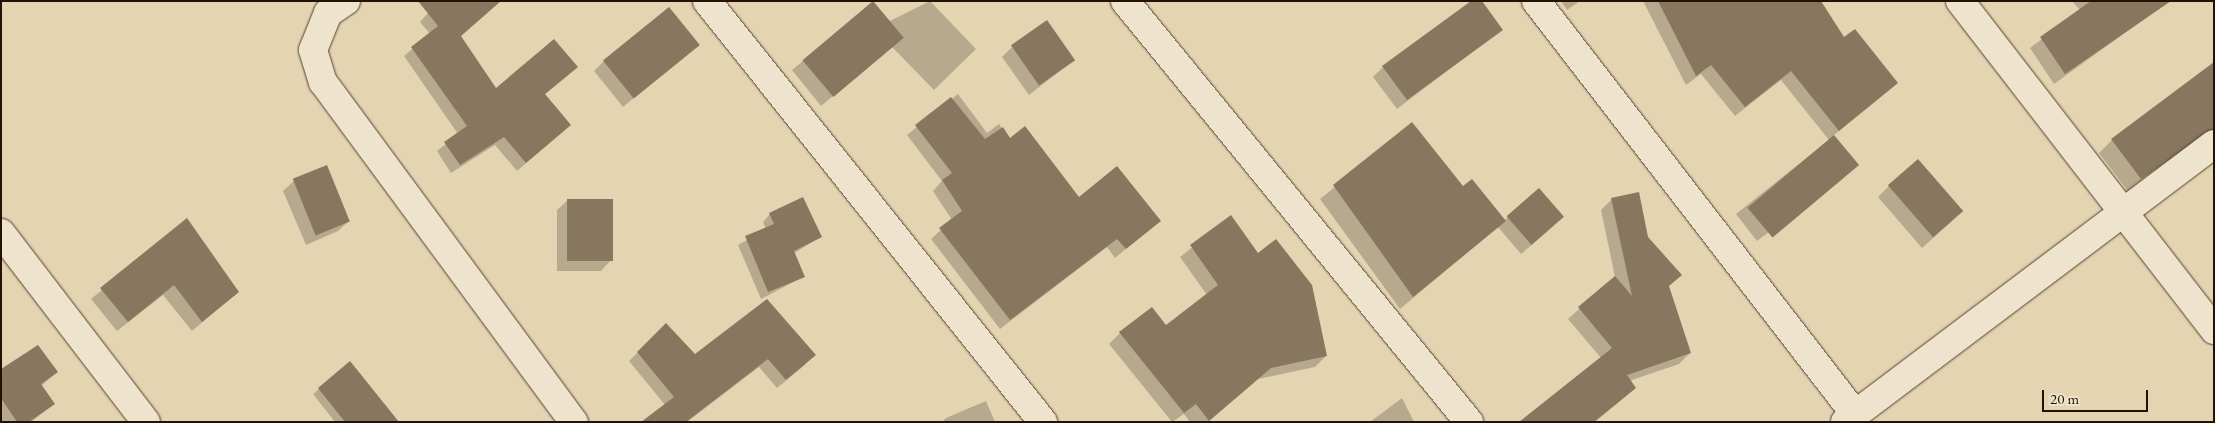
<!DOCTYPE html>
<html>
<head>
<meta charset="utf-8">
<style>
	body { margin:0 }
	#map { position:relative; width:2215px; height:423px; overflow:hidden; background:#e5d4b2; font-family:"EB Garamond",serif }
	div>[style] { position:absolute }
	.shadow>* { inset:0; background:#0003 }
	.building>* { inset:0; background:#89765e; transform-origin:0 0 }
	.roads { filter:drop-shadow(0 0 1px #554130) drop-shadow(0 0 1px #554130) }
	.minor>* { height:28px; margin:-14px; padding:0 14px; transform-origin:14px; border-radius:14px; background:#eee3cd }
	span { translate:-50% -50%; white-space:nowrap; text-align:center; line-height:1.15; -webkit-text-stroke:5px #eee3cd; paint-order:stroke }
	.frame { position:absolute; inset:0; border:2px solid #251004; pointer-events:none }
	.scale { position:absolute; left:2042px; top:390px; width:106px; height:22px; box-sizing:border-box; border:2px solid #251004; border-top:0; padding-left:6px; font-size:15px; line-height:18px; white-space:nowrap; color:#251004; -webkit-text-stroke:4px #eee3cd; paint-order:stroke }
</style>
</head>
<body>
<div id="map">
	<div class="shadow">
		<div style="clip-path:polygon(930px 1px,976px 49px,934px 90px,892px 47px,821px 106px,792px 70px,873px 3px,888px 22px)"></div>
		<div style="clip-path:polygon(1561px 1px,1580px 1px,1567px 10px)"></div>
		<div style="clip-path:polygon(1643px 1px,1820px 1px,1844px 39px,1896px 83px,1833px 136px,1857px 165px,1757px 241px,1736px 214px,1829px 140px,1781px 80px,1735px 116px,1701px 74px,1686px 85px)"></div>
		<div style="clip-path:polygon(2072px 1px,2164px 1px,2165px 4px,2054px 84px,2030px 48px,2080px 10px)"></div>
		<div style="clip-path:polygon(428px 13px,460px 36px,496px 90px,568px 75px,544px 95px,561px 133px,517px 171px,495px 145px,451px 173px,437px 151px,458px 134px,404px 56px,430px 34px,420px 22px)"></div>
		<div style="clip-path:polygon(1501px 30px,1397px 109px,1373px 77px,1383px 67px)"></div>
		<div style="clip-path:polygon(698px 45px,623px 107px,594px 71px,604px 61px)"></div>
		<div style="clip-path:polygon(1012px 47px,1074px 60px,1029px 95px,1002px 57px)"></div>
		<div style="clip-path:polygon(2214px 75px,2214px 133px,2190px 144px,2128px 191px,2099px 153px,2112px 140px)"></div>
		<div style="clip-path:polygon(958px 94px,987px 133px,999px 124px,1010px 140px,1079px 199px,1159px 221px,1115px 258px,1107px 247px,1000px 329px,931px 239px,952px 220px,933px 191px,942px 181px,907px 135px)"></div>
		<div style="clip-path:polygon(1412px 124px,1462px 188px,1504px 221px,1508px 217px,1552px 227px,1521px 254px,1498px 227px,1400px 309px,1320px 199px)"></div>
		<div style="clip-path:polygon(327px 167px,349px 221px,338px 231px,306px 245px,283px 191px,294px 181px)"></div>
		<div style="clip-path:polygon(1889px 186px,1952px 221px,1922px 248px,1878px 197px)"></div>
		<div style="clip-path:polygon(1612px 199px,1647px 238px,1690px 353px,1679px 364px,1629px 381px,1635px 388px,1595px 422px,1521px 422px,1601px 358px,1568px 319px,1615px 277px,1601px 210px)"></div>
		<div style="clip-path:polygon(568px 200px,611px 260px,601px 271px,557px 271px,557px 210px)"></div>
		<div style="clip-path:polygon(770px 214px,820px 237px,793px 254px,803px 277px,761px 299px,738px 245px,766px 229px,763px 222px)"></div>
		<div style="clip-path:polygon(1231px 217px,1326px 356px,1315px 367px,1258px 379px,1208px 422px,1190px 422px,1184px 414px,1172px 422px,1109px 344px,1120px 333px,1165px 327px,1207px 295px,1180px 257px)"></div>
		<div style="clip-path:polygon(187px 220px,238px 292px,192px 331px,163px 295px,117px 331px,91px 299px)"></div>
		<div style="clip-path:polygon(767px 300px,806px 364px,777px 388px,759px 367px,687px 422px,643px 422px,665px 405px,629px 361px,666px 325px,694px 356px)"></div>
		<div style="clip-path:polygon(1px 371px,57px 372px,41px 386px,53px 404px,31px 422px,2px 422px)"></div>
		<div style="clip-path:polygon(319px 389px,393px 422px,335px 422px,313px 394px)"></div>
		<div style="clip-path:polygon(1402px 398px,1414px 422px,1370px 422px)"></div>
		<div style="clip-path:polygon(986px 401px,995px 422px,942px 422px,946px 418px)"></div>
	</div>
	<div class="building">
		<div style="clip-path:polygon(418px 1px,501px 1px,461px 36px,496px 88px,554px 39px,578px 67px,545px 94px,571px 125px,526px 163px,504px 137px,460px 165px,444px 142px,467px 126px,411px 47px,438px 26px)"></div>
		<div style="left:873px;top:1px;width:48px;height:92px;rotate:50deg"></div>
		<div style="clip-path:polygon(1471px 1px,1482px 1px,1503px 30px,1407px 100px,1382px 66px)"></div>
		<div style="clip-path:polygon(1658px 1px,1821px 1px,1844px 37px,1855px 29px,1898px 83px,1839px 131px,1791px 71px,1745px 107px,1711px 65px,1696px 76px)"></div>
		<div style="clip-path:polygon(2091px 1px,2171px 1px,2065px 74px,2040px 37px)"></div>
		<div style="left:669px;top:7px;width:49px;height:85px;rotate:51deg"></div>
		<div style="left:1047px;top:20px;width:49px;height:44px;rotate:55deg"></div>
		<div style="clip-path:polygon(2214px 62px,2214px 129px,2141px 179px,2111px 139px)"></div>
		<div style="clip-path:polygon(951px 97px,985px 139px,1003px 127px,1010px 138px,1025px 126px,1079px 197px,1117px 166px,1161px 221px,1126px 249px,1117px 239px,1010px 320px,939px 228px,962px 211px,942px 180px,952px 173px,915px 125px)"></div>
		<div style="clip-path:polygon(1412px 122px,1463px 186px,1472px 179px,1506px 221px,1413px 297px,1333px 185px)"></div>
		<div style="left:1834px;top:135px;width:39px;height:113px;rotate:50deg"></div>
		<div style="left:1918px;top:159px;width:69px;height:40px;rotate:49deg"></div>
		<div style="left:327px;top:165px;width:61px;height:37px;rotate:68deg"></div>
		<div style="left:1539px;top:188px;width:38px;height:43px;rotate:49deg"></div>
		<div style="clip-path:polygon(1639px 192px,1648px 237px,1682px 275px,1669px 286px,1691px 353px,1627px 375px,1636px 388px,1594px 422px,1519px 422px,1612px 348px,1578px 307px,1615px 276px,1632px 296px,1611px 198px)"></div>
		<div style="clip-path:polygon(803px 197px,822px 237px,794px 251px,805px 277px,768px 292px,745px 236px,774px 224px,769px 213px)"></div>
		<div style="left:567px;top:199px;width:46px;height:62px"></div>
		<div style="clip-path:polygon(1231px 215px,1258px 253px,1276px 239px,1312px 285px,1327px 356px,1271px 368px,1209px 421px,1196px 404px,1184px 413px,1119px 332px,1152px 307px,1166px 325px,1218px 285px,1190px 245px)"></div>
		<div style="clip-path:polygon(187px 218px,239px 292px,202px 322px,174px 285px,128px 322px,100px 288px)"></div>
		<div style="clip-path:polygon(767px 299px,816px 355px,786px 380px,768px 359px,686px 422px,641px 422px,674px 397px,637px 352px,666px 323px,695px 354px)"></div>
		<div style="clip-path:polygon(38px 345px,58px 372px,41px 384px,55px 404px,29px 422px,17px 422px,1px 398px,1px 369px)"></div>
		<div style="clip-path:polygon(350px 361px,399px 422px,345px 422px,318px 388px)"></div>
	</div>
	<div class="roads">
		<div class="minor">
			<div style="left:346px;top:1px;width:22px;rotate:146deg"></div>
			<div style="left:328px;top:13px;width:40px;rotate:112deg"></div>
			<div style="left:313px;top:50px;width:34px;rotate:73deg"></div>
			<div style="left:323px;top:82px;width:423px;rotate:53.6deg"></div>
			<div style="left:707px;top:1px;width:539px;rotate:51.41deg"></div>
			<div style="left:1125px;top:1px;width:544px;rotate:50.75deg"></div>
			<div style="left:1536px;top:1px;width:522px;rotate:52.32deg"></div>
			<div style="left:1960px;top:1px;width:416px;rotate:52.3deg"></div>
			<div style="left:1px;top:233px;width:238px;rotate:52.5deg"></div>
			<div style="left:1845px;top:422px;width:462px;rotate:-37deg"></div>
		</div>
	</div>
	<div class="frame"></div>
	<div class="scale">20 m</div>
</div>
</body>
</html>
